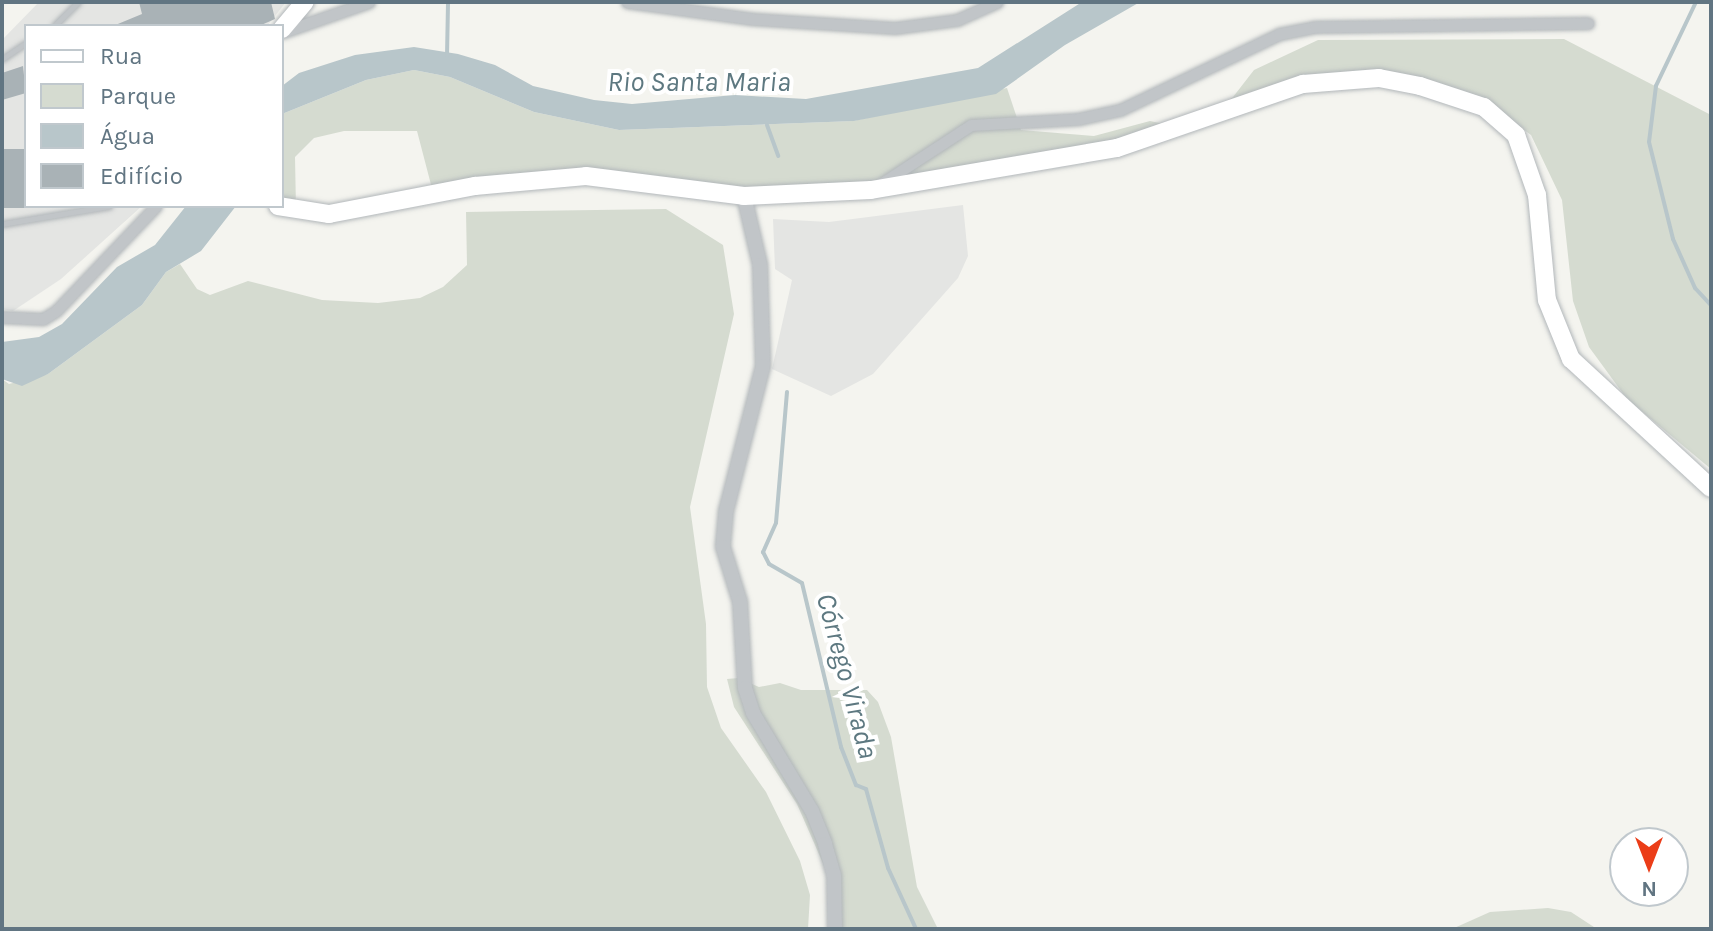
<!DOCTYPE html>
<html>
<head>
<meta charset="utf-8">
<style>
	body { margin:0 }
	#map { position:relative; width:1713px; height:931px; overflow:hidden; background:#f4f4ef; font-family:Karla,sans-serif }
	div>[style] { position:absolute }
	.built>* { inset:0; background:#e4e5e3 }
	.green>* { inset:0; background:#d5dbd0 }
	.water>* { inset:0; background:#b8c6ca }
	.stream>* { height:4px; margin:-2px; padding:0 2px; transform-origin:2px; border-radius:2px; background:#b8c6ca }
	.building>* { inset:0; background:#a9b2b6; transform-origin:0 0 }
	.roads { filter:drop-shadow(0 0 2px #b2b7ba) drop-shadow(0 0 2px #b2b7ba) }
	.service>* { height:5px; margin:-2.5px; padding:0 2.5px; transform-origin:2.5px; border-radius:2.5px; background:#c1c5c8 }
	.minor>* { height:11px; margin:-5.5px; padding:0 5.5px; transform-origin:5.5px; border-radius:5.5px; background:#c1c5c8 }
	.tertiary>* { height:14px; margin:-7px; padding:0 7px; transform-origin:7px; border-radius:7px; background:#c1c5c8 }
	.primary>* { height:18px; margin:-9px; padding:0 9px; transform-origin:9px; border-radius:9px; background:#fff }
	span { translate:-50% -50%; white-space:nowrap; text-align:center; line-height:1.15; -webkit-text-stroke:8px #fff; paint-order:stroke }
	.water-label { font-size:28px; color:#5d7880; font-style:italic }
	.frame { position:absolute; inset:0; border:4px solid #617582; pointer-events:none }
	.legend { position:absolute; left:24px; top:24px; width:260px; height:184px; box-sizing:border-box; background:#fff; border:2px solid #c0c8cd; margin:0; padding:10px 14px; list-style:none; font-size:24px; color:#617582 }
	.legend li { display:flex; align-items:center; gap:16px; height:40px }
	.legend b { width:40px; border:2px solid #c0c8cd }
	.north { position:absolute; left:1609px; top:827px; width:80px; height:80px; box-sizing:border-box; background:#fff; border:2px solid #c0c8cd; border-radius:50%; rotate:180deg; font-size:22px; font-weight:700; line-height:32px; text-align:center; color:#617582 }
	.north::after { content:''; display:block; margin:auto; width:28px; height:36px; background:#eb3d18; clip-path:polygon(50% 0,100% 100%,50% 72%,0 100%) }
</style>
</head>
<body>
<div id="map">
	<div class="built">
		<div style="clip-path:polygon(39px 2px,286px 2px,267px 26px,26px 26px,26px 206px,142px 206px,61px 279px,13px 311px,2px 309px,2px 40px)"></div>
		<div style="clip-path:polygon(963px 205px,968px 256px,958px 278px,873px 374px,831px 396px,772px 369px,792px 280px,775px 269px,773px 219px,829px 222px)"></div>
	</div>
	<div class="green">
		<div style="clip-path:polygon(1564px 39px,1711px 115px,1711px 469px,1627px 399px,1589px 347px,1573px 301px,1562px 200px,1531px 135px,1497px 110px,1352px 74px,1206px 122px,835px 193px,578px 182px,435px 200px,417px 131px,344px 131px,314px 138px,295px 157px,296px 209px,282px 200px,282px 114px,366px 80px,414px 70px,450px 77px,534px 112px,619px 130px,853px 121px,1007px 88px,1021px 130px,1094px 136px,1150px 121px,1178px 127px,1200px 122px,1233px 97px,1254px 70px,1318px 40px)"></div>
		<div style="clip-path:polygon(666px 209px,723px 245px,734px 314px,690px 507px,706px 624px,707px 687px,721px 728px,766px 792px,800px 861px,810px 895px,808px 929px,2px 929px,2px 379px,9px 384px,48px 374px,142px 305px,166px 272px,180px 264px,197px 289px,210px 295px,248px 281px,322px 300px,378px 303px,420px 298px,443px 287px,467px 265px,466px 212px)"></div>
		<div style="clip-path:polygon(738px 678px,759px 687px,780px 683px,801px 690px,867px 690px,878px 702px,891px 737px,917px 887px,938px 929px,829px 929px,829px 877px,797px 804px,734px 707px,727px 679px)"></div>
		<div style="clip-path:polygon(1548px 908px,1571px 912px,1597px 929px,1452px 929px,1490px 912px)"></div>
	</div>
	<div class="water">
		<div style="clip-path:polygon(1082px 2px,1140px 2px,1065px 45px,996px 94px,854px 121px,619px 130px,534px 112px,450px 77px,414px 70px,366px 80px,282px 114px,282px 86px,299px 73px,355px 55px,414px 47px,458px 54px,495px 65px,533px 86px,594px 100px,632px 104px,735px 95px,806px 99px,978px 68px)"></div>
		<div style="clip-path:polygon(186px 206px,236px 206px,201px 251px,166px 272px,142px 305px,48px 374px,22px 386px,2px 379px,2px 342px,39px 337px,62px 324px,117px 267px,155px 245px)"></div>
	</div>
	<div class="stream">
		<div style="left:1696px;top:2px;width:93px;rotate:115.5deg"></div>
		<div style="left:1656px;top:86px;width:56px;rotate:97.1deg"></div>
		<div style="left:1649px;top:142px;width:100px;rotate:76.1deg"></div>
		<div style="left:1673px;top:239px;width:54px;rotate:65.8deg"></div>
		<div style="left:1695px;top:288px;width:23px;rotate:47deg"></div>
		<div style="left:447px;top:56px;width:54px;rotate:-88.9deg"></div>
		<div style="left:767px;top:125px;width:33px;rotate:70deg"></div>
		<div style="left:787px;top:392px;width:131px;rotate:94.8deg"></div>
		<div style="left:776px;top:523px;width:32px;rotate:114deg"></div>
		<div style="left:763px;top:552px;width:13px;rotate:63deg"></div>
		<div style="left:769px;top:564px;width:38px;rotate:30deg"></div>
		<div style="left:802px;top:583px;width:169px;rotate:76.6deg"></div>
		<div style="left:841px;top:747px;width:41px;rotate:68.5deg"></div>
		<div style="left:856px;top:785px;width:11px;rotate:22deg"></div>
		<div style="left:866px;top:789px;width:82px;rotate:74.4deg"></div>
		<div style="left:888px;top:868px;width:67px;rotate:65.3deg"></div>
	</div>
	<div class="building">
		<div style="clip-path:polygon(139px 2px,271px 2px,275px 19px,259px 26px,113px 26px,142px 14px)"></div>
		<div style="clip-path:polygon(23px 66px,26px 93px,2px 100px,2px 73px)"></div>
		<div style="left:26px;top:149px;width:59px;height:25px;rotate:90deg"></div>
	</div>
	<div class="roads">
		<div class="service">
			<div style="left:54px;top:26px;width:34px;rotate:-45deg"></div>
			<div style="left:2px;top:59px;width:29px;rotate:-34deg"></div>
			<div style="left:2px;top:224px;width:109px;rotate:-9.5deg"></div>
		</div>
		<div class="minor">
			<div style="left:627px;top:2px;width:127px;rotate:7.7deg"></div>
			<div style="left:753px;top:19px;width:142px;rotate:3.6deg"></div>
			<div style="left:895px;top:28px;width:63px;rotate:-7.4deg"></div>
			<div style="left:957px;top:20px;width:44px;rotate:-24.2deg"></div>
			<div style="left:283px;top:32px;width:91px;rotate:-19.2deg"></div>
			<div style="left:879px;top:185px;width:110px;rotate:-33.1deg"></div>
			<div style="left:971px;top:125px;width:107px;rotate:-3.2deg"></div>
			<div style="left:1078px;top:119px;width:43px;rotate:-12.1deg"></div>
			<div style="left:1120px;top:110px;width:176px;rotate:-25.5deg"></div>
			<div style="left:1279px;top:34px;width:37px;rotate:-11deg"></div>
			<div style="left:1315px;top:27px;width:273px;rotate:-0.8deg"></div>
			<div style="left:2px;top:317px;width:41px;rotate:2.8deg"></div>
			<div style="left:43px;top:319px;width:15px;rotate:-32deg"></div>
			<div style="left:56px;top:311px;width:145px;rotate:-46.4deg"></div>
		</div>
		<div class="tertiary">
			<div style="left:744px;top:196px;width:71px;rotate:76.9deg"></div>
			<div style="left:760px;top:265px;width:101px;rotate:88.3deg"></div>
			<div style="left:763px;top:366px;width:150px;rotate:104.3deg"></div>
			<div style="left:726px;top:511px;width:36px;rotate:95deg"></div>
			<div style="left:723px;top:547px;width:58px;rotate:72.8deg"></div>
			<div style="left:740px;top:602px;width:86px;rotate:86.7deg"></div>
			<div style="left:745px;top:688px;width:26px;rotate:72deg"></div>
			<div style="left:753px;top:713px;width:114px;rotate:59deg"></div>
			<div style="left:812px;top:811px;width:35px;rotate:68deg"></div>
			<div style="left:825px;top:844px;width:32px;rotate:74deg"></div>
			<div style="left:834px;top:875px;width:54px;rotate:88.9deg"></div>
		</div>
		<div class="primary">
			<div style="left:282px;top:29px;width:35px;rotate:-50deg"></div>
			<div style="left:278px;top:206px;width:52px;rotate:8.9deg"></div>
			<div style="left:329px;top:214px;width:149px;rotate:-10.9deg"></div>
			<div style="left:475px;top:186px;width:111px;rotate:-5.1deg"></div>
			<div style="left:586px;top:176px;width:159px;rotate:7.2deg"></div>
			<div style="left:744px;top:196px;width:127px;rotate:-2.7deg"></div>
			<div style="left:871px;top:190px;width:250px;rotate:-9.7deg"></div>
			<div style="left:1117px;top:148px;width:197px;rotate:-19deg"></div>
			<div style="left:1303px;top:84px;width:76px;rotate:-4.5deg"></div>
			<div style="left:1379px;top:78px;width:42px;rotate:11deg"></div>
			<div style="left:1420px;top:86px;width:67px;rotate:18.2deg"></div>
			<div style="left:1484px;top:107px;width:43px;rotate:41.2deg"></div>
			<div style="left:1516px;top:135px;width:64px;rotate:70.7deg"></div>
			<div style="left:1537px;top:195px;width:105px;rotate:84.6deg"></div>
			<div style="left:1547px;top:300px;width:64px;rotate:67.9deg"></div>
			<div style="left:1571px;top:359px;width:190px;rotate:42.7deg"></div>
		</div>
	</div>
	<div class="water-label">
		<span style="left:699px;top:82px">Rio Santa Maria</span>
		<span style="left:847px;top:676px;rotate:75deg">Córrego Virada</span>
	</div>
	<div class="frame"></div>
	<ul class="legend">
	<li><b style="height:10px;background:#fff"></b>Rua</li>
	<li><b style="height:22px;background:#d5dbd0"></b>Parque</li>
	<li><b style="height:22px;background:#b8c6ca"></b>Água</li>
	<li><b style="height:22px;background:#a9b2b6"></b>Edifício</li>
	</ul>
	<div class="north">N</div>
</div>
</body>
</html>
